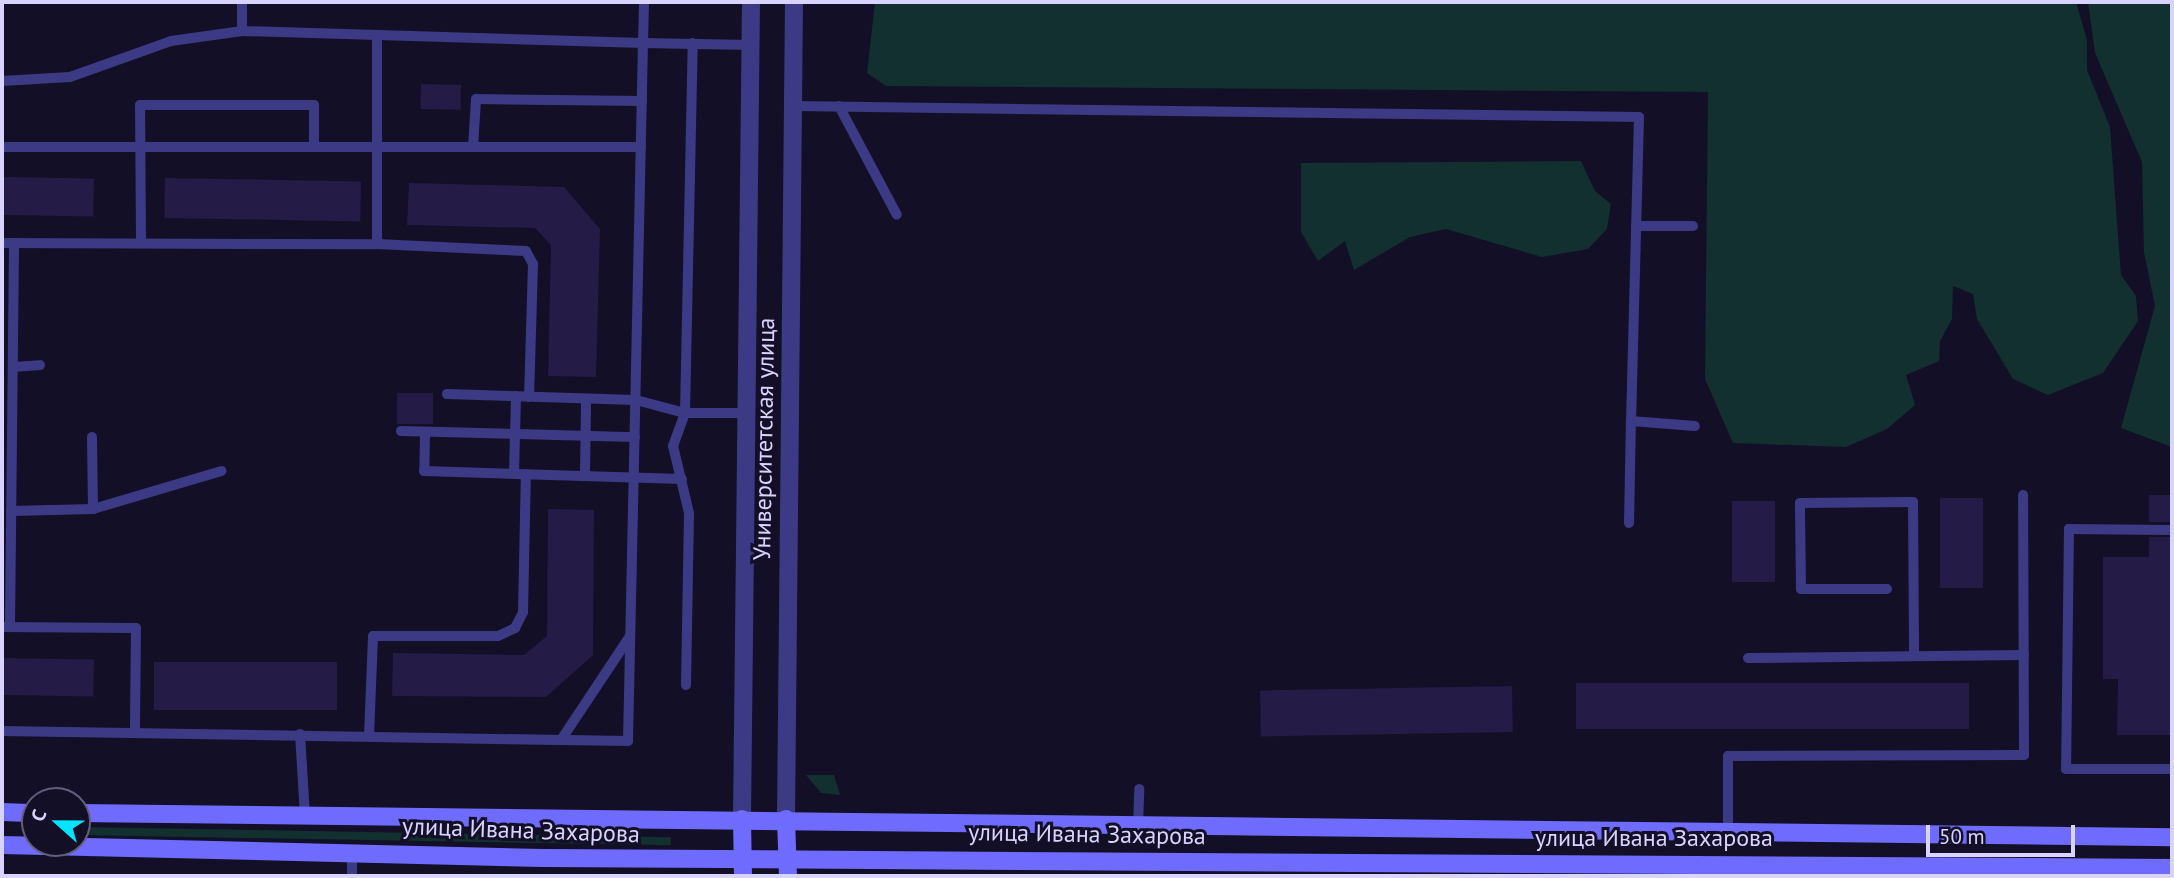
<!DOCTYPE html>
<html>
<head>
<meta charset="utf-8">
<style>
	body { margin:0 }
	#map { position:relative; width:2174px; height:878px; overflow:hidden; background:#130f26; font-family:"PT Sans",sans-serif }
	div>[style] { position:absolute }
	.green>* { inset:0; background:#12302f; transform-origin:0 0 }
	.building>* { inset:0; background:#241b47; transform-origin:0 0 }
	.service>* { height:10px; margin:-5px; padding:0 5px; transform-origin:5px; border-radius:5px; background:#3d3a85 }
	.minor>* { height:18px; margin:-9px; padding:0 9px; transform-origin:9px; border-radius:9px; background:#3d3a85 }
	.secondary>* { height:18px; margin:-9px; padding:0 9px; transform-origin:9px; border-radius:9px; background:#6f6bff }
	span { translate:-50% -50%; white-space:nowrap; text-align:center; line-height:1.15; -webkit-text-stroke:6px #130f26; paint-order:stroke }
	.street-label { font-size:24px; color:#d9d4ff }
	.frame { position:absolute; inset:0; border:4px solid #d9d4ff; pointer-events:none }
	.north { position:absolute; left:21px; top:787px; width:70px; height:70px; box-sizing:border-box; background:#130f26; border:2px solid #625e7d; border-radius:50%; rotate:291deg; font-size:19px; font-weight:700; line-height:28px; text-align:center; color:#d9d4ff }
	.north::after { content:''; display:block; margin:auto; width:24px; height:32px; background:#00e5ff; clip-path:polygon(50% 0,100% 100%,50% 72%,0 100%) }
	.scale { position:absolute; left:1926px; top:825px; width:149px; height:32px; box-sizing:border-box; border:4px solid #d9d4ff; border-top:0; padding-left:9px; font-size:21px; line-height:24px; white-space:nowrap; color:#d9d4ff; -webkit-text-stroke:5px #130f26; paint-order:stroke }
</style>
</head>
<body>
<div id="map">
	<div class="green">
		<div style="clip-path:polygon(875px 2px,2076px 2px,2087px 40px,2087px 70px,2110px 127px,2121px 275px,2136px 296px,2138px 321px,2103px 373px,2048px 395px,2013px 379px,1977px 319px,1973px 294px,1953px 286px,1952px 319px,1940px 341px,1939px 361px,1906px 375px,1915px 405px,1887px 429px,1846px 447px,1733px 443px,1705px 379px,1708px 92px,886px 86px,867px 73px)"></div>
		<div style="clip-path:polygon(2088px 2px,2172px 2px,2172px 447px,2121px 428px,2155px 306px,2144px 252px,2142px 162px,2095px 53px)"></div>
		<div style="clip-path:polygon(1581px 161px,1595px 191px,1611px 204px,1607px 229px,1588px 249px,1542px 257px,1446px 229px,1410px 237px,1354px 270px,1345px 241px,1318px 261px,1301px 232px,1301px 163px)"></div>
		<div style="clip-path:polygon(806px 775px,834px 775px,840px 795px,821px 793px)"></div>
		<div style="left:77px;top:827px;width:594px;height:8px;rotate:1deg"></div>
	</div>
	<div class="building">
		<div style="left:421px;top:84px;width:40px;height:25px;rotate:1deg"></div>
		<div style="left:2px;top:177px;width:92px;height:38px;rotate:1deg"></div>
		<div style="left:165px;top:178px;width:196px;height:40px;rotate:1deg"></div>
		<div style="clip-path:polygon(409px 183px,564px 187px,600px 229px,596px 377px,548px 376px,551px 245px,535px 228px,407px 225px)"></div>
		<div style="left:397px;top:393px;width:36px;height:31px"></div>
		<div style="left:2149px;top:495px;width:23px;height:27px"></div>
		<div style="left:1940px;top:498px;width:43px;height:90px"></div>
		<div style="left:1732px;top:501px;width:43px;height:81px"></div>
		<div style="clip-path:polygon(548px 509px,594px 510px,593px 655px,546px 697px,392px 696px,393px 653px,524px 655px,547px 636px)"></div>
		<div style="clip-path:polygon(2149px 537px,2172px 537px,2172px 735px,2117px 735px,2118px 679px,2103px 679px,2103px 557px,2149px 557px)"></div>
		<div style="left:2px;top:658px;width:92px;height:37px;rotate:1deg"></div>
		<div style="left:154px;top:662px;width:183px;height:48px"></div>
		<div style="left:1969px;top:683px;width:46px;height:393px;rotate:90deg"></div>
		<div style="left:1512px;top:686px;width:46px;height:252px;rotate:89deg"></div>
	</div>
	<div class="service">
		<div style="left:242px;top:2px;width:29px;rotate:90deg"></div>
		<div style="left:242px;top:31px;width:401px;rotate:1.7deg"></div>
		<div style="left:643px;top:43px;width:41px;rotate:-88.6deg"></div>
		<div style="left:377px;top:37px;width:207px;rotate:90deg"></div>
		<div style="left:2px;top:81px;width:68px;rotate:-3.4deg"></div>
		<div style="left:70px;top:77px;width:107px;rotate:-19.6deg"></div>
		<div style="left:171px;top:41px;width:72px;rotate:-8deg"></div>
		<div style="left:793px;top:106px;width:846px;rotate:0.74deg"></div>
		<div style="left:1639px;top:117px;width:304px;rotate:91.5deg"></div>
		<div style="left:1631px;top:421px;width:64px;rotate:4.5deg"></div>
		<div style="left:839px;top:106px;width:123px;rotate:62deg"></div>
		<div style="left:2px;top:147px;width:639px"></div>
		<div style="left:473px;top:147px;width:48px;rotate:-86.4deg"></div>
		<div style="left:476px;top:99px;width:166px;rotate:0.7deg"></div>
		<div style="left:1636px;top:226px;width:57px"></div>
		<div style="left:141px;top:241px;width:136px;rotate:-90.4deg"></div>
		<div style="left:140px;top:105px;width:174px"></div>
		<div style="left:314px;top:105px;width:42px;rotate:90deg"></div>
		<div style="left:2px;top:243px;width:375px;rotate:0.2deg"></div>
		<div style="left:377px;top:244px;width:149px;rotate:2.7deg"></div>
		<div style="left:526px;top:251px;width:15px;rotate:62deg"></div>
		<div style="left:533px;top:264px;width:133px;rotate:91.7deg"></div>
		<div style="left:13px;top:367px;width:27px;rotate:-4deg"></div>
		<div style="left:447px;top:394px;width:189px;rotate:1.8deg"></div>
		<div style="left:636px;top:400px;width:51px;rotate:14.9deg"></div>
		<div style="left:685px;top:413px;width:63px"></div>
		<div style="left:401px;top:431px;width:234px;rotate:1.5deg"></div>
		<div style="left:425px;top:432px;width:39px;rotate:91deg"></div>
		<div style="left:424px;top:471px;width:258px;rotate:1.8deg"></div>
		<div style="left:514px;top:473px;width:77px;rotate:-88.5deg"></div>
		<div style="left:585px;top:475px;width:76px;rotate:-89.2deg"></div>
		<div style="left:93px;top:509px;width:134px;rotate:-16.5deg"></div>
		<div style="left:11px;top:511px;width:82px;rotate:-1.4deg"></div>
		<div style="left:93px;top:509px;width:72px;rotate:-90.8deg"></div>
		<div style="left:1629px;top:523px;width:102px;rotate:-88.9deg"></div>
		<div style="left:2172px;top:530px;width:103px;rotate:-179.4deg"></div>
		<div style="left:2069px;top:529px;width:240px;rotate:90.7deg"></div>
		<div style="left:2066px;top:769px;width:106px"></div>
		<div style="left:1887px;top:589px;width:86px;rotate:180deg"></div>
		<div style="left:1801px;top:589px;width:86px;rotate:-90.7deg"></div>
		<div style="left:1800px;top:503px;width:113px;rotate:-0.5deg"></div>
		<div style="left:1913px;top:502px;width:153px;rotate:89.6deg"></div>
		<div style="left:2px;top:627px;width:134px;rotate:0.4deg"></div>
		<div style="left:136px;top:628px;width:103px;rotate:90.6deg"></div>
		<div style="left:10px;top:627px;width:383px;rotate:-89.4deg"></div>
		<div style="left:1748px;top:658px;width:276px;rotate:-0.6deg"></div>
		<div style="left:686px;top:685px;width:172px;rotate:-89deg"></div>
		<div style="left:689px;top:513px;width:69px;rotate:-103.4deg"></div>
		<div style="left:673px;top:446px;width:35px;rotate:-70deg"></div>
		<div style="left:685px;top:413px;width:370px;rotate:-88.8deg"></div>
		<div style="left:2px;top:731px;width:626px;rotate:0.92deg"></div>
		<div style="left:628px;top:741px;width:698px;rotate:-88.77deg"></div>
		<div style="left:643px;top:43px;width:108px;rotate:1.1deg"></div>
		<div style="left:300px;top:734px;width:81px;rotate:86.5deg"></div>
		<div style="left:369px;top:736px;width:100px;rotate:-87.7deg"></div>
		<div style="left:373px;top:636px;width:125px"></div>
		<div style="left:498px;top:636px;width:19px;rotate:-25deg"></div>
		<div style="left:515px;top:628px;width:18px;rotate:-63deg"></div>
		<div style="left:523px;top:612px;width:138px;rotate:-88.8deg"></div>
		<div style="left:561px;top:740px;width:125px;rotate:-56.4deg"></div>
		<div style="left:1138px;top:827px;width:38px;rotate:-88deg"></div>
		<div style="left:1728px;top:832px;width:76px;rotate:-90deg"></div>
		<div style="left:1728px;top:756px;width:296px;rotate:-0.2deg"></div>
		<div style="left:2024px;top:755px;width:260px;rotate:-90.2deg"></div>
		<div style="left:352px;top:876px;width:26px;rotate:-90deg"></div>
	</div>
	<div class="minor">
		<div style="left:742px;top:819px;width:817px;rotate:-89.37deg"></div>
		<div style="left:786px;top:819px;width:817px;rotate:-89.44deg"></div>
	</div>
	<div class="secondary">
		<div style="left:2px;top:812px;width:33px;rotate:2deg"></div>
		<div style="left:77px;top:813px;width:2095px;rotate:0.66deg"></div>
		<div style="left:742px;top:819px;width:57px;rotate:89deg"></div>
		<div style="left:786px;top:819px;width:57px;rotate:88deg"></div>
		<div style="left:2px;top:845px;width:541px;rotate:1.38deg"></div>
		<div style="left:543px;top:858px;width:1629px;rotate:0.35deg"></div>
	</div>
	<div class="street-label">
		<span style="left:764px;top:439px;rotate:-89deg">Университетская улица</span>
		<span style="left:521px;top:830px;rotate:2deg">улица Ивана Захарова</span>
		<span style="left:1087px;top:834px;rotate:1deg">улица Ивана Захарова</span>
		<span style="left:1654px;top:838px">улица Ивана Захарова</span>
	</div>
	<div class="frame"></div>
	<div class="north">С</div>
	<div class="scale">50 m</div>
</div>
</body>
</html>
